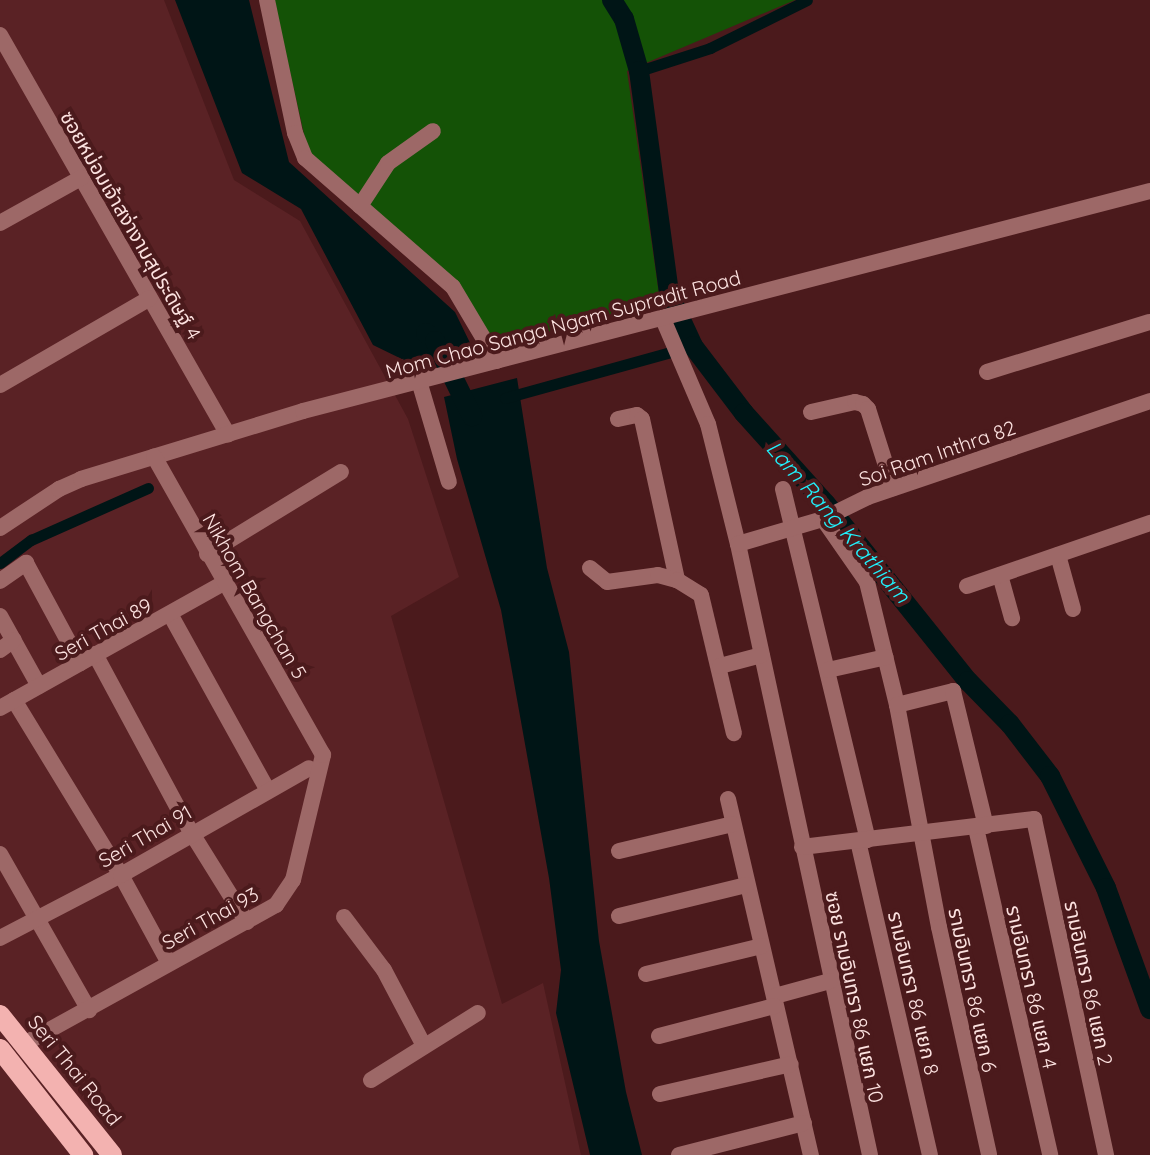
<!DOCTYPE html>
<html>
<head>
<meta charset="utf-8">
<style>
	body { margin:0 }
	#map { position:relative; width:1150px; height:1155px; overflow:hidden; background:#4b1a1c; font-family:Quicksand,"Noto Sans Thai",sans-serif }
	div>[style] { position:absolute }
	.built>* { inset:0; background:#5a2225 }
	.green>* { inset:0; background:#145206 }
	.water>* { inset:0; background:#001516 }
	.canal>* { height:11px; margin:-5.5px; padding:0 5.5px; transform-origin:5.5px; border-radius:5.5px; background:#001516 }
	.river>* { height:20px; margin:-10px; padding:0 10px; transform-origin:10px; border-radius:10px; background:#001516 }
	.minor>* { height:16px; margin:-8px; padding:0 8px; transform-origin:8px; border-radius:8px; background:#9d6867 }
	.major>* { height:20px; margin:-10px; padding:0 10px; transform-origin:10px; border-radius:10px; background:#f3b2b0 }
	span { translate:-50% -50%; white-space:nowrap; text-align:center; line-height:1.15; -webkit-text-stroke:8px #4b1a1c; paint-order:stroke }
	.street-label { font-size:20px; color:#fce2e0 }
	.water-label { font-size:22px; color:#20f2fd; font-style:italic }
</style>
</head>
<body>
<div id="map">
	<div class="built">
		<div style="clip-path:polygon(0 0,164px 0,234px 180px,300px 221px,408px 419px,459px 577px,391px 616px,502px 1004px,543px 983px,581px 1155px,0 1155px)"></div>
	</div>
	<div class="green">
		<div style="clip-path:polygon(274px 0,795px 0,627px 71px,660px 301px,496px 346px,462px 290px,308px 152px)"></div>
	</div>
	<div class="water">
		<div style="clip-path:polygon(175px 0,249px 0,289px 162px,455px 312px,472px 347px,410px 363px,373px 345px,301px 209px,242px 173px)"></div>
		<div style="clip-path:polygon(517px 378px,547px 568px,569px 652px,599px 941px,626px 1092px,642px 1155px,590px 1155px,556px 1013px,561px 970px,549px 878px,501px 610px,457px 459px,444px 397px)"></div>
	</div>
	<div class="canal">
		<div style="left:639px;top:71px;width:75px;rotate:-17.9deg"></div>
		<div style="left:710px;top:48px;width:108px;rotate:-26.3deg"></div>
		<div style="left:505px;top:398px;width:195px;rotate:-15.5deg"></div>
		<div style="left:0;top:563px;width:39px;rotate:-37deg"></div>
		<div style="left:31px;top:540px;width:128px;rotate:-24deg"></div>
	</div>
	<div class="river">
		<div style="left:612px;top:0;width:22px;rotate:58deg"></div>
		<div style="left:624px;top:19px;width:54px;rotate:73.9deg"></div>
		<div style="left:639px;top:71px;width:225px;rotate:82.3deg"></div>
		<div style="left:669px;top:294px;width:57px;rotate:65.2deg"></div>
		<div style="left:693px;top:346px;width:84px;rotate:52.7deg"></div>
		<div style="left:744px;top:413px;width:122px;rotate:48deg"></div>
		<div style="left:826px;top:504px;width:227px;rotate:51.3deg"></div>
		<div style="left:968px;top:681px;width:60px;rotate:45.7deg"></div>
		<div style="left:1010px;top:724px;width:66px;rotate:52.4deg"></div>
		<div style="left:1050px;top:776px;width:125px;rotate:63.4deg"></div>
		<div style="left:1106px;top:888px;width:129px;rotate:70deg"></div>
		<div style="left:426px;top:333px;width:12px;rotate:42deg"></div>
		<div style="left:435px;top:341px;width:84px;rotate:63.7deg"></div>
	</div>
	<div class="minor">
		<div style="left:267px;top:0;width:136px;rotate:78.1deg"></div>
		<div style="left:295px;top:133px;width:27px;rotate:68deg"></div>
		<div style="left:305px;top:158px;width:196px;rotate:41.1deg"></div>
		<div style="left:453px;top:287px;width:86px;rotate:59.3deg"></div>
		<div style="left:0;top:35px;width:460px;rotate:60.3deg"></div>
		<div style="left:360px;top:206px;width:51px;rotate:-56.9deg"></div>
		<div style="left:388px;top:163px;width:55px;rotate:-35.4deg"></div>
		<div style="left:0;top:223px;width:93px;rotate:-29.1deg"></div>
		<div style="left:663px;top:319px;width:114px;rotate:66.8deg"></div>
		<div style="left:708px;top:424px;width:124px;rotate:76deg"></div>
		<div style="left:738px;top:544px;width:625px;rotate:77.81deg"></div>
		<div style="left:987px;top:372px;width:170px;rotate:-17.1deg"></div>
		<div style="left:419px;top:381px;width:105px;rotate:73.5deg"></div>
		<div style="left:0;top:385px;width:173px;rotate:-30.1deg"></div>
		<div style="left:811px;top:412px;width:45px;rotate:-12.8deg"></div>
		<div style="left:855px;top:402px;width:8px;rotate:14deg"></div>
		<div style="left:863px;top:404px;width:7px;rotate:45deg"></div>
		<div style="left:868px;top:409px;width:83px;rotate:72.4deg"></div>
		<div style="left:618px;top:419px;width:19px;rotate:-12deg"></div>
		<div style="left:637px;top:415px;width:6px;rotate:39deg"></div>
		<div style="left:642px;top:419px;width:165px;rotate:77.7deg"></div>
		<div style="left:783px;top:489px;width:361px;rotate:76.4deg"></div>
		<div style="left:823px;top:519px;width:77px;rotate:55.1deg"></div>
		<div style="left:867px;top:582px;width:127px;rotate:76.3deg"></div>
		<div style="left:897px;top:705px;width:226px;rotate:79.3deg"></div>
		<div style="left:939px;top:927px;width:233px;rotate:77.6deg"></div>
		<div style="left:0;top:528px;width:71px;rotate:-33.5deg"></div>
		<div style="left:59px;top:489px;width:24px;rotate:-24deg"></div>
		<div style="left:81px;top:479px;width:232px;rotate:-17deg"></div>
		<div style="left:303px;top:411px;width:875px;rotate:-14.56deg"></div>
		<div style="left:738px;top:544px;width:89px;rotate:-16.4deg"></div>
		<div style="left:823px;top:519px;width:50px;rotate:-26.1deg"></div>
		<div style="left:868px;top:497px;width:298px;rotate:-18.8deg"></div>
		<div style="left:207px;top:554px;width:157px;rotate:-31.5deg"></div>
		<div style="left:1058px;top:555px;width:56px;rotate:74.5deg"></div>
		<div style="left:590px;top:568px;width:22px;rotate:39deg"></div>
		<div style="left:607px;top:582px;width:51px;rotate:-7.8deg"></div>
		<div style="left:658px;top:575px;width:20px;rotate:15deg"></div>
		<div style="left:677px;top:580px;width:28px;rotate:32deg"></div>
		<div style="left:701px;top:595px;width:142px;rotate:76.6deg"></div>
		<div style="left:1000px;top:575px;width:45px;rotate:74.4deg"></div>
		<div style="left:0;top:581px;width:32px;rotate:-35deg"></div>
		<div style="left:26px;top:563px;width:114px;rotate:61.6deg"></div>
		<div style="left:967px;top:586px;width:194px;rotate:-19deg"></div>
		<div style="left:170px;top:614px;width:202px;rotate:61deg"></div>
		<div style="left:0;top:616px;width:80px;rotate:60.9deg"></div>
		<div style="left:0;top:650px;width:17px;rotate:-36deg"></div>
		<div style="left:95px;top:654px;width:202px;rotate:61.7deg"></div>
		<div style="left:191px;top:832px;width:106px;rotate:58.1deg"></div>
		<div style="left:720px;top:666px;width:43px;rotate:-14.7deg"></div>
		<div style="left:828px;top:670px;width:59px;rotate:-12.6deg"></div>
		<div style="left:14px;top:700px;width:205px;rotate:58.6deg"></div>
		<div style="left:121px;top:875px;width:100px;rotate:61.4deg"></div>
		<div style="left:897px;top:705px;width:58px;rotate:-14deg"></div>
		<div style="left:953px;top:691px;width:139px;rotate:76.3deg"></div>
		<div style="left:0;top:708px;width:257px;rotate:-29.2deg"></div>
		<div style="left:728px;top:799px;width:366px;rotate:76.9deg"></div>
		<div style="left:976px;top:828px;width:335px;rotate:77.2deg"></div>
		<div style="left:858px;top:841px;width:322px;rotate:77.1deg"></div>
		<div style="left:802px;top:847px;width:234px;rotate:-6.9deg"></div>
		<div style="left:1034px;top:819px;width:344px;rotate:77.9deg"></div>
		<div style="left:619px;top:851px;width:117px;rotate:-13.3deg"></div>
		<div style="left:0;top:854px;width:180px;rotate:60.3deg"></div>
		<div style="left:619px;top:916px;width:131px;rotate:-13.7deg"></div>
		<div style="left:344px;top:917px;width:66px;rotate:53deg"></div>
		<div style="left:384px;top:970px;width:86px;rotate:62.2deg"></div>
		<div style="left:0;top:938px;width:136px;rotate:-27.5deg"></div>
		<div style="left:121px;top:875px;width:216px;rotate:-29.6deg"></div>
		<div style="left:646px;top:974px;width:119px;rotate:-13.6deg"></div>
		<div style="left:775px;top:996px;width:57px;rotate:-15.3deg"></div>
		<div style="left:659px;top:1036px;width:119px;rotate:-14.6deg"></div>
		<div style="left:24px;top:1044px;width:288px;rotate:-28.9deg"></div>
		<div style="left:276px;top:905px;width:30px;rotate:-56deg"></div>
		<div style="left:293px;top:880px;width:129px;rotate:-76.5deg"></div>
		<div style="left:323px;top:755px;width:343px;rotate:-119.5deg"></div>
		<div style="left:371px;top:1080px;width:126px;rotate:-32.1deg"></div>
		<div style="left:660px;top:1094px;width:134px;rotate:-12.9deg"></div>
		<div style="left:679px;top:1155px;width:129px;rotate:-14.4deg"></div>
	</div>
	<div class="major">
		<div style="left:0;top:1015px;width:179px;rotate:51.3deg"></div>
		<div style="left:0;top:1049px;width:135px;rotate:51.9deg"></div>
	</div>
	<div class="street-label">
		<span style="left:131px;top:225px;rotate:60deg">ซอยหม่อมเจ้าสง่างามสุประดิษฐ์ 4</span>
		<span style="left:563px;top:324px;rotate:-15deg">Mom Chao Sanga Ngam Supradit Road</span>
		<span style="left:937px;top:453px;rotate:-19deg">Soi Ram Inthra 82</span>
		<span style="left:255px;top:596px;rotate:60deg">Nikhom Bangchan 5</span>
		<span style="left:103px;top:629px;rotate:-29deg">Seri Thai 89</span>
		<span style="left:145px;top:836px;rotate:-30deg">Seri Thai 91</span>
		<span style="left:210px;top:918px;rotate:-29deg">Seri Thai 93</span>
		<span style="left:1089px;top:983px;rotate:78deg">รามอินทรา 86 แยก 2</span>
		<span style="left:1032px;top:987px;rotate:77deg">รามอินทรา 86 แยก 4</span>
		<span style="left:973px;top:990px;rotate:78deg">รามอินทรา 86 แยก 6</span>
		<span style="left:914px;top:993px;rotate:77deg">รามอินทรา 86 แยก 8</span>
		<span style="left:855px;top:997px;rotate:78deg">ซอย รามอินทรา 86 แยก 10</span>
		<span style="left:75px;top:1070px;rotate:51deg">Seri Thai Road</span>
	</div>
	<div class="water-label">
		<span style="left:838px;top:522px;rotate:49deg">Lam Rang Krathiam</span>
	</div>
</div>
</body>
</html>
